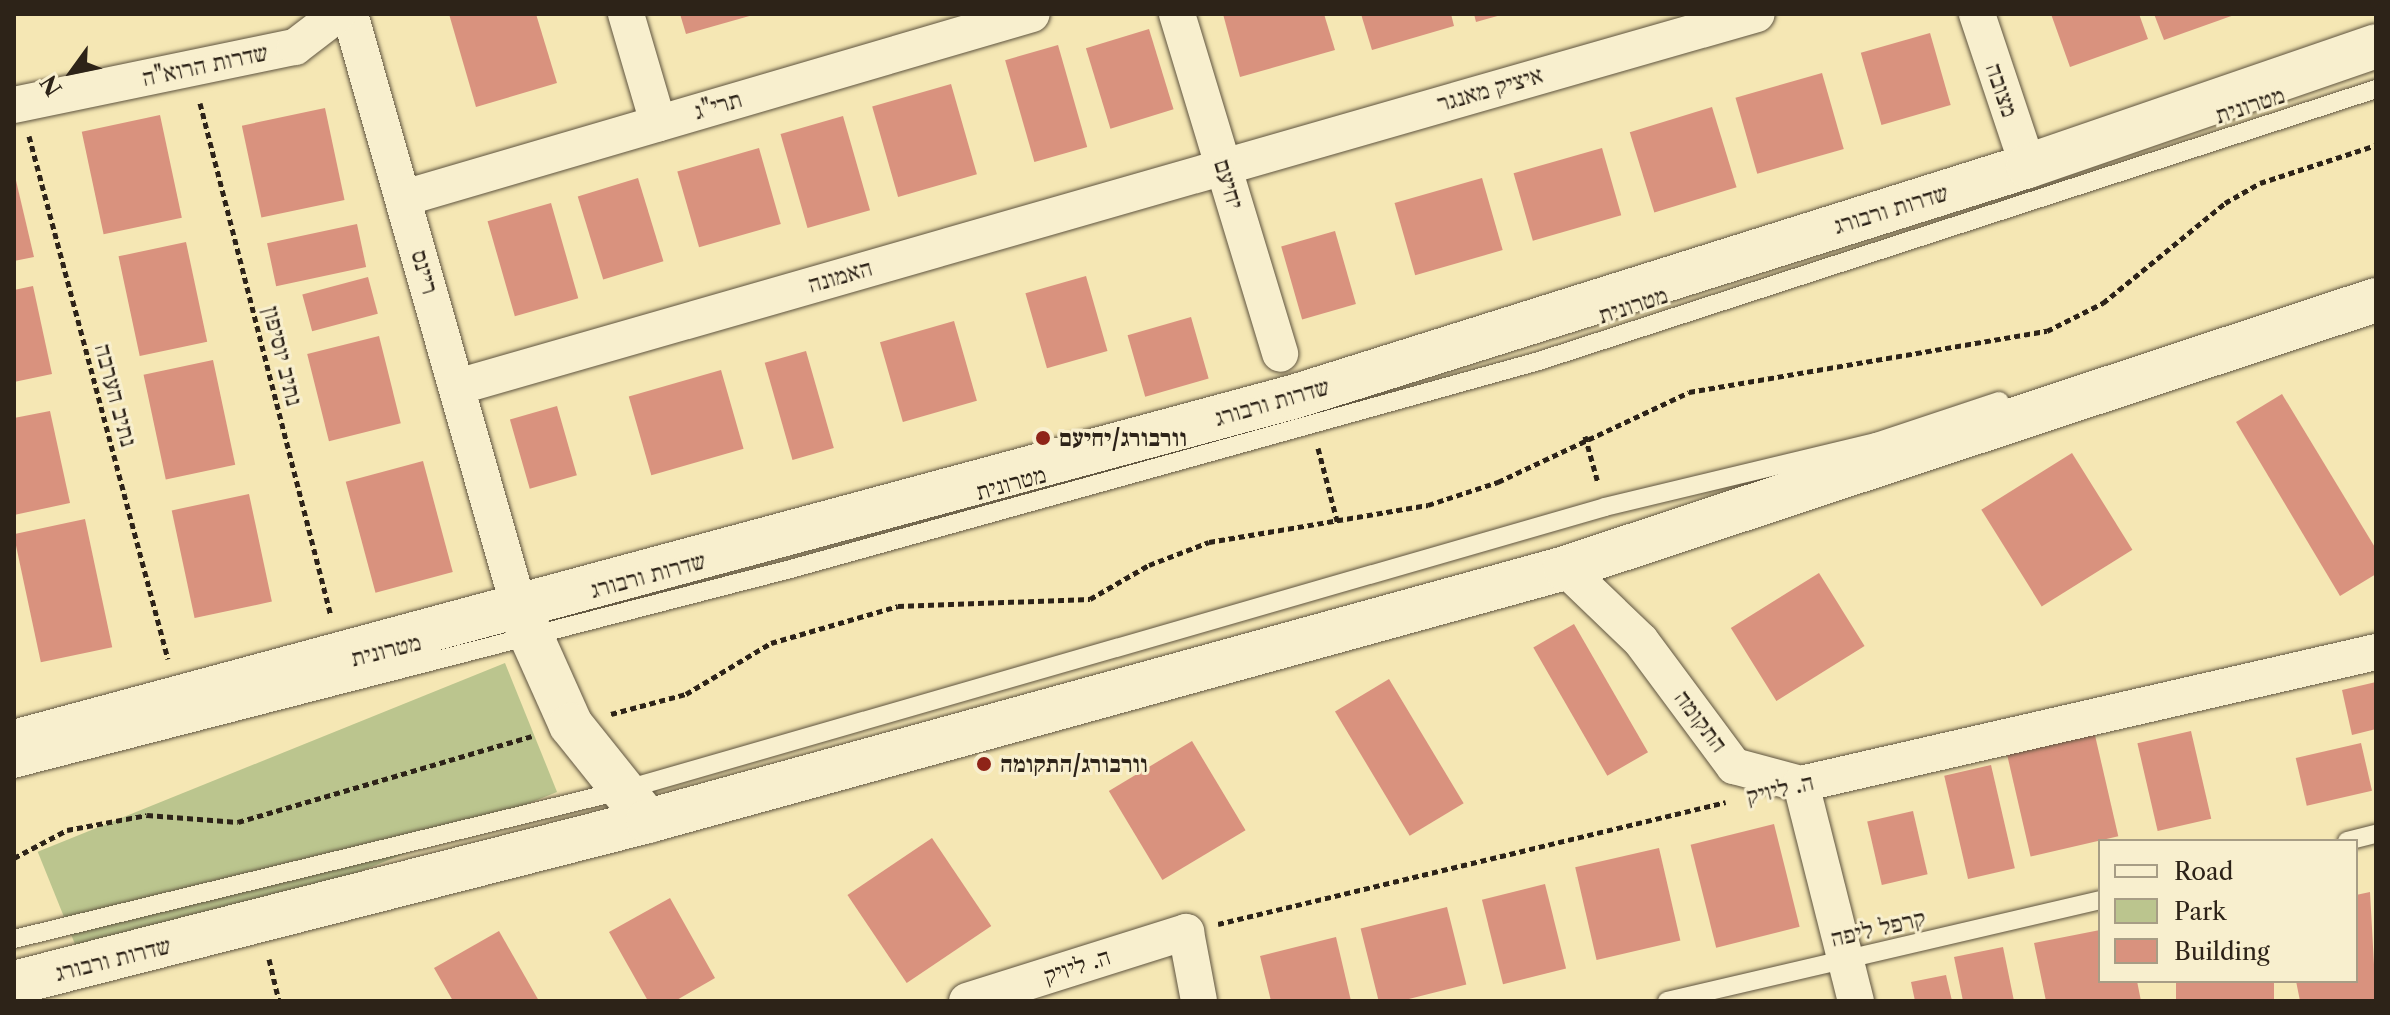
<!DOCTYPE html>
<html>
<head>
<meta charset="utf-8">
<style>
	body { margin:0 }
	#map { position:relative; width:2390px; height:1015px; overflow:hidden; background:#f5e7b4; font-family:"Libre Caslon Text","Frank Ruhl Libre",serif }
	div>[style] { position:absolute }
	.green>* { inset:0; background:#bbc58e; transform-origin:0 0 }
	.building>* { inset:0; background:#d9927e; transform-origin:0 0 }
	.path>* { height:5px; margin-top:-2.5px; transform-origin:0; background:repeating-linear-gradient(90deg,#2d2318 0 6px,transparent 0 10px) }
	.roads { filter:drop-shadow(0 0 2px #5f543f) drop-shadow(0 0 2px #5f543f) }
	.lane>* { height:18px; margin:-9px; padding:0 9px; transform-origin:9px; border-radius:9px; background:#f8efce }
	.street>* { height:36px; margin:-18px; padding:0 18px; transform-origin:18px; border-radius:18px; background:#f8efce }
	.secondary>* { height:44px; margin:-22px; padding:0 22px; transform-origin:22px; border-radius:22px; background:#f8efce }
	.dots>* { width:22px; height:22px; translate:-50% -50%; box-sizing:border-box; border:4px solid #f8efce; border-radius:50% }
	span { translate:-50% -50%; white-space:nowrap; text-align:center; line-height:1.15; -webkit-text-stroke:6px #f8efce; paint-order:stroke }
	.street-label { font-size:24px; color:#2d2318 }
	.poi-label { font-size:24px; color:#2d2318; font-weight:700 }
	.left { translate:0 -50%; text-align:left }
	.frame { position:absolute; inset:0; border:16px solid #2d2318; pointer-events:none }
	.legend { position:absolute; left:2098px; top:839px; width:260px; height:144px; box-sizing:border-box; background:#f8efce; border:2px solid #a79d85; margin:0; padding:10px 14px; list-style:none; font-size:24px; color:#2d2318 }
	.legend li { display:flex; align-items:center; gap:16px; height:40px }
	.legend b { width:40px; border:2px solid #a79d85 }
	.north { position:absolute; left:32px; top:32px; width:80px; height:80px; -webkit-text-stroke:6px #f8efce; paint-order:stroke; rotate:237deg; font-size:22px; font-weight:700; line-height:32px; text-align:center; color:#2d2318 }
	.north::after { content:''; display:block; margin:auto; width:28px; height:36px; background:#2d2318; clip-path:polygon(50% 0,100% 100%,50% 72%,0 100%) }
</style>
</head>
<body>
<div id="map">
	<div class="green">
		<div style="left:505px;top:663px;width:139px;height:504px;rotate:68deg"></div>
	</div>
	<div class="building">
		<div style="clip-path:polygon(449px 14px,536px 14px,557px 83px,476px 107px)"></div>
		<div style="clip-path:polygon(680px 14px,752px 14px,753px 15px,686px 34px)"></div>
		<div style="clip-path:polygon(1223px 14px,1324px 14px,1335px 50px,1240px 77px)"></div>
		<div style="clip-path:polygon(1361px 14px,1451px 14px,1454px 26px,1372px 50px)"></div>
		<div style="clip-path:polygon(1474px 14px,1501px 14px,1501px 15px,1476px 22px)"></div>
		<div style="clip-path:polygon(2051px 14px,2139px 14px,2148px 39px,2070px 67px)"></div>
		<div style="clip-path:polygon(2154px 14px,2237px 14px,2164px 40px)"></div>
		<div style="left:1149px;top:29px;width:84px;height:66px;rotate:73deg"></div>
		<div style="left:1930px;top:33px;width:75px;height:72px;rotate:74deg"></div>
		<div style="left:1058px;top:45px;width:106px;height:55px;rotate:74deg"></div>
		<div style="left:1822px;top:73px;width:79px;height:90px;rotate:74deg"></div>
		<div style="left:951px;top:84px;width:94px;height:82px;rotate:74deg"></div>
		<div style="left:1712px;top:107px;width:84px;height:86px;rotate:73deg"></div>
		<div style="left:325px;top:108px;width:94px;height:85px;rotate:78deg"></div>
		<div style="left:160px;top:115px;width:105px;height:80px;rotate:78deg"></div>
		<div style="left:843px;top:116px;width:98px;height:65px;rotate:74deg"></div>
		<div style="left:759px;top:148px;width:79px;height:85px;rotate:74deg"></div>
		<div style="left:1602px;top:148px;width:70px;height:92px;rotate:74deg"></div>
		<div style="clip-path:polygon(14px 172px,34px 257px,14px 261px)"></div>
		<div style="left:638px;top:178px;width:87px;height:63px;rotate:73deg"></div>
		<div style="left:1482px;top:178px;width:75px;height:91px;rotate:74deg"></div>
		<div style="left:551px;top:203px;width:99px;height:66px;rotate:74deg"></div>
		<div style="left:357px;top:224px;width:44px;height:92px;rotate:78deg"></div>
		<div style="left:1335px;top:231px;width:76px;height:56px;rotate:74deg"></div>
		<div style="left:186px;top:242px;width:102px;height:69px;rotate:78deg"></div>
		<div style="left:1086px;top:276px;width:78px;height:63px;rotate:74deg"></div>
		<div style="left:368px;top:277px;width:38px;height:68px;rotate:75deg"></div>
		<div style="clip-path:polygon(33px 286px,52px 374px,14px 382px,14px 290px)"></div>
		<div style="left:1191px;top:317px;width:64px;height:66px;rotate:74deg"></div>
		<div style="left:954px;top:321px;width:83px;height:77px;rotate:74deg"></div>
		<div style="left:379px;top:336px;width:90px;height:74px;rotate:76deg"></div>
		<div style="left:806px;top:351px;width:101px;height:43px;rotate:74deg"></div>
		<div style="left:213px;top:360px;width:107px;height:71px;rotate:78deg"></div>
		<div style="left:721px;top:370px;width:82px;height:96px;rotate:74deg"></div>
		<div style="clip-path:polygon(2282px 394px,2376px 549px,2376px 574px,2340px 596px,2236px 422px)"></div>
		<div style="left:557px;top:406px;width:72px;height:49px;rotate:74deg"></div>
		<div style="clip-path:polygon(50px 411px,70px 503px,14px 515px,14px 418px)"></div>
		<div style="left:2072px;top:453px;width:114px;height:107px;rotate:58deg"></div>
		<div style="left:423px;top:461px;width:115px;height:80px;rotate:75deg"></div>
		<div style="left:249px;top:494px;width:110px;height:79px;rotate:78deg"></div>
		<div style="left:85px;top:519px;width:131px;height:73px;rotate:78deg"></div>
		<div style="left:1819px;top:573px;width:86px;height:104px;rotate:58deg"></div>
		<div style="left:1574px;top:624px;width:148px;height:47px;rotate:60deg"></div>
		<div style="left:1389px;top:679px;width:145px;height:63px;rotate:59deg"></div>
		<div style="clip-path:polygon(2376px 682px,2376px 729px,2352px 735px,2342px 690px)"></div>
		<div style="left:2094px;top:731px;width:108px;height:90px;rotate:77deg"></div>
		<div style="left:2191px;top:731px;width:90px;height:55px;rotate:77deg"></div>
		<div style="left:1192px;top:741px;width:104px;height:97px;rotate:59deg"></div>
		<div style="left:2361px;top:743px;width:49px;height:67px;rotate:77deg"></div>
		<div style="left:1991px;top:765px;width:106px;height:48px;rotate:77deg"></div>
		<div style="left:1913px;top:811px;width:65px;height:47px;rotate:77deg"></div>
		<div style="left:1774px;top:824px;width:106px;height:86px;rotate:76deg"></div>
		<div style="left:932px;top:838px;width:106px;height:102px;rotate:56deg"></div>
		<div style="left:1659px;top:848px;width:95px;height:86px;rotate:77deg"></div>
		<div style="left:1545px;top:884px;width:87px;height:65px;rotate:76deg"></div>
		<div style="clip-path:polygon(2370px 892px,2376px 1001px,2300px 1001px,2296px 981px,2356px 981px,2356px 895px)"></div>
		<div style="clip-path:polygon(670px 898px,715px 978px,675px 1001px,648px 1001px,609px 932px)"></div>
		<div style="left:1447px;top:907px;width:80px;height:89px;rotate:76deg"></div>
		<div style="clip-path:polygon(2100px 930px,2100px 981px,2137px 981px,2141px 1001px,2046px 1001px,2034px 943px)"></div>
		<div style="clip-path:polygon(499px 931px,539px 1001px,453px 1001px,434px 968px)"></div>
		<div style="clip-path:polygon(1336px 937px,1351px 1001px,1271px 1001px,1260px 956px)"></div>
		<div style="clip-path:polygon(2003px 947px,2014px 1001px,1963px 1001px,1954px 957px)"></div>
		<div style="clip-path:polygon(1946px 975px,1952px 1001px,1915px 1001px,1911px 982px)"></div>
		<div style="left:2176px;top:981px;width:98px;height:20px"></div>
	</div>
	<div class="path">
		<div style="left:200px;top:103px;width:529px;rotate:75.68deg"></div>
		<div style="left:29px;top:136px;width:541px;rotate:75.12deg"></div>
		<div style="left:1585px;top:436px;width:49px;rotate:74.5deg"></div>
		<div style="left:1318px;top:448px;width:79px;rotate:75.3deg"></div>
		<div style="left:611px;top:714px;width:78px;rotate:-14.9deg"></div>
		<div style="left:686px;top:694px;width:99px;rotate:-31deg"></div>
		<div style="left:771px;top:643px;width:132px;rotate:-16.2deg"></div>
		<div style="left:898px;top:606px;width:192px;rotate:-2.1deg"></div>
		<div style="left:1090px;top:599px;width:68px;rotate:-30deg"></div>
		<div style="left:1149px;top:565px;width:64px;rotate:-21deg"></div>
		<div style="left:1209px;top:542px;width:222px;rotate:-9.6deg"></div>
		<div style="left:1428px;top:505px;width:74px;rotate:-18.2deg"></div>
		<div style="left:1498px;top:482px;width:211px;rotate:-25.2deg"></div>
		<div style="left:1689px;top:392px;width:363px;rotate:-9.7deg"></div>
		<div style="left:2047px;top:331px;width:63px;rotate:-26.6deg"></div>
		<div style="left:2103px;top:303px;width:158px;rotate:-39.3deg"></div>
		<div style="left:2225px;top:203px;width:40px;rotate:-29.7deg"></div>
		<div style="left:2260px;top:183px;width:122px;rotate:-18.1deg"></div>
		<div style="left:14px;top:858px;width:60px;rotate:-27.8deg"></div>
		<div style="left:67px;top:830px;width:81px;rotate:-10.6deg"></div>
		<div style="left:147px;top:815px;width:91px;rotate:4.4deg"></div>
		<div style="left:238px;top:822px;width:306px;rotate:-16.3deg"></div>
		<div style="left:1218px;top:924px;width:522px;rotate:-13.5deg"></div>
		<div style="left:269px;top:959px;width:43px;rotate:76.6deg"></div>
	</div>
	<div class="roads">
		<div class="lane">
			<div style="left:14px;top:769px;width:798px;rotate:-14.44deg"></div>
			<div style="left:787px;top:570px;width:781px;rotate:-15.53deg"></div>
			<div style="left:1539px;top:361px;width:880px;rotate:-18deg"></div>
			<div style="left:2347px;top:841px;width:30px;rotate:-14deg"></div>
			<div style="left:14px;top:939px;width:624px;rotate:-13.72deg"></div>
			<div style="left:620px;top:791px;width:1025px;rotate:-16.08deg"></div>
			<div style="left:1605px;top:507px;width:279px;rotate:-13.5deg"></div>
			<div style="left:1876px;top:442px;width:130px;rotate:-18.4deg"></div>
			<div style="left:1667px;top:1001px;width:445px;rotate:-13.1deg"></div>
		</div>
		<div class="street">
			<div style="left:350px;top:14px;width:621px;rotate:74.11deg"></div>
			<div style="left:626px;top:14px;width:114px;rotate:73.6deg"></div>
			<div style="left:1177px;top:14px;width:355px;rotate:73.1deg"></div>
			<div style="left:1977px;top:14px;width:160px;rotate:71.5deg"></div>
			<div style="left:14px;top:105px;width:287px;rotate:-11.7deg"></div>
			<div style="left:295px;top:47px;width:54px;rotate:-37.5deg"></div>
			<div style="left:404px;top:198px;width:654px;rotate:-16.33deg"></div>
			<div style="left:457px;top:387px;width:1352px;rotate:-16.01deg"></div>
			<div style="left:1565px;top:568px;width:105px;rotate:43.8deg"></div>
			<div style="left:1641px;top:641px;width:156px;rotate:53.4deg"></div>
			<div style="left:1734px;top:766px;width:69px;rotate:15deg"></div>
			<div style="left:1801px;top:784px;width:224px;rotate:75.8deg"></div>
			<div style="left:1801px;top:784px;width:590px;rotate:-12.93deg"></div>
			<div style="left:967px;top:1001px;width:230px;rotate:-17.5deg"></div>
			<div style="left:1186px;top:932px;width:70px;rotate:79.3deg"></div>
		</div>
		<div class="secondary">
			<div style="left:520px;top:611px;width:125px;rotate:65.9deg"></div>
			<div style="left:571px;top:725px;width:123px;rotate:51.3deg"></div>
			<div style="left:14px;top:742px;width:1325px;rotate:-15.1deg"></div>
			<div style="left:1293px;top:397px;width:770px;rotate:-17.45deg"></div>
			<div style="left:2028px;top:166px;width:368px;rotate:-19deg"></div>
			<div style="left:14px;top:983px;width:654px;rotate:-14.33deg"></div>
			<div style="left:648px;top:821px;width:951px;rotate:-15.42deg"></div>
			<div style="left:1565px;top:568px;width:854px;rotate:-18.29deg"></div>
		</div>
	</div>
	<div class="dots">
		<div style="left:1043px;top:438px;background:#8f2418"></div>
		<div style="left:984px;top:764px;background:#8f2418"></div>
	</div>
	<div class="street-label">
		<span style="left:205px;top:65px;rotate:-12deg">שדרות הרוא"ה</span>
		<span style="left:1490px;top:89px;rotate:-16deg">איציק מאנגר</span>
		<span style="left:2002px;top:90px;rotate:71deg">מצובה</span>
		<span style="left:718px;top:105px;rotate:-16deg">תרי"ג</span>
		<span style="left:2250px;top:105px;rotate:-18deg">מטרונית</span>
		<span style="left:1229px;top:184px;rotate:73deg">יחיעם</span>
		<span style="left:1891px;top:209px;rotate:-17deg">שדרות ורבורג</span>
		<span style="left:425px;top:272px;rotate:74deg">ריינס</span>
		<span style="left:840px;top:276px;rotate:-16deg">האמונה</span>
		<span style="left:1633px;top:305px;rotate:-18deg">מטרונית</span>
		<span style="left:283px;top:356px;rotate:76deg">נתיב יוסיפון</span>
		<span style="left:116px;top:395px;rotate:75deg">נתיב הערבה</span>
		<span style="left:1272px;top:402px;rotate:-16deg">שדרות ורבורג</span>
		<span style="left:1011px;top:483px;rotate:-15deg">מטרונית</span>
		<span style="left:648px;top:575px;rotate:-15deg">שדרות ורבורג</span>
		<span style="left:386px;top:650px;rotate:-14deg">מטרונית</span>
		<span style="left:1701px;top:721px;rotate:53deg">התקומה</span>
		<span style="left:1780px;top:789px;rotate:-13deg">ה. ליויק</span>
		<span style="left:1878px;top:928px;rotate:-13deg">קרפל ליפה</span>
		<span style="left:113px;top:959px;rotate:-14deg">שדרות ורבורג</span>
		<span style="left:1077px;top:966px;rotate:-18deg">ה. ליויק</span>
	</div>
	<div class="poi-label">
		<span class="left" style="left:1059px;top:438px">וורבורג/יחיעם</span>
		<span class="left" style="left:1000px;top:764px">וורבורג/התקומה</span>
	</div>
	<div class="frame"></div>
	<ul class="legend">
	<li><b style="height:10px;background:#f8efce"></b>Road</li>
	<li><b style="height:22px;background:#bbc58e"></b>Park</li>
	<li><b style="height:22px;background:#d9927e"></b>Building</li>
	</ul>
	<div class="north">N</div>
</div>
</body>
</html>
